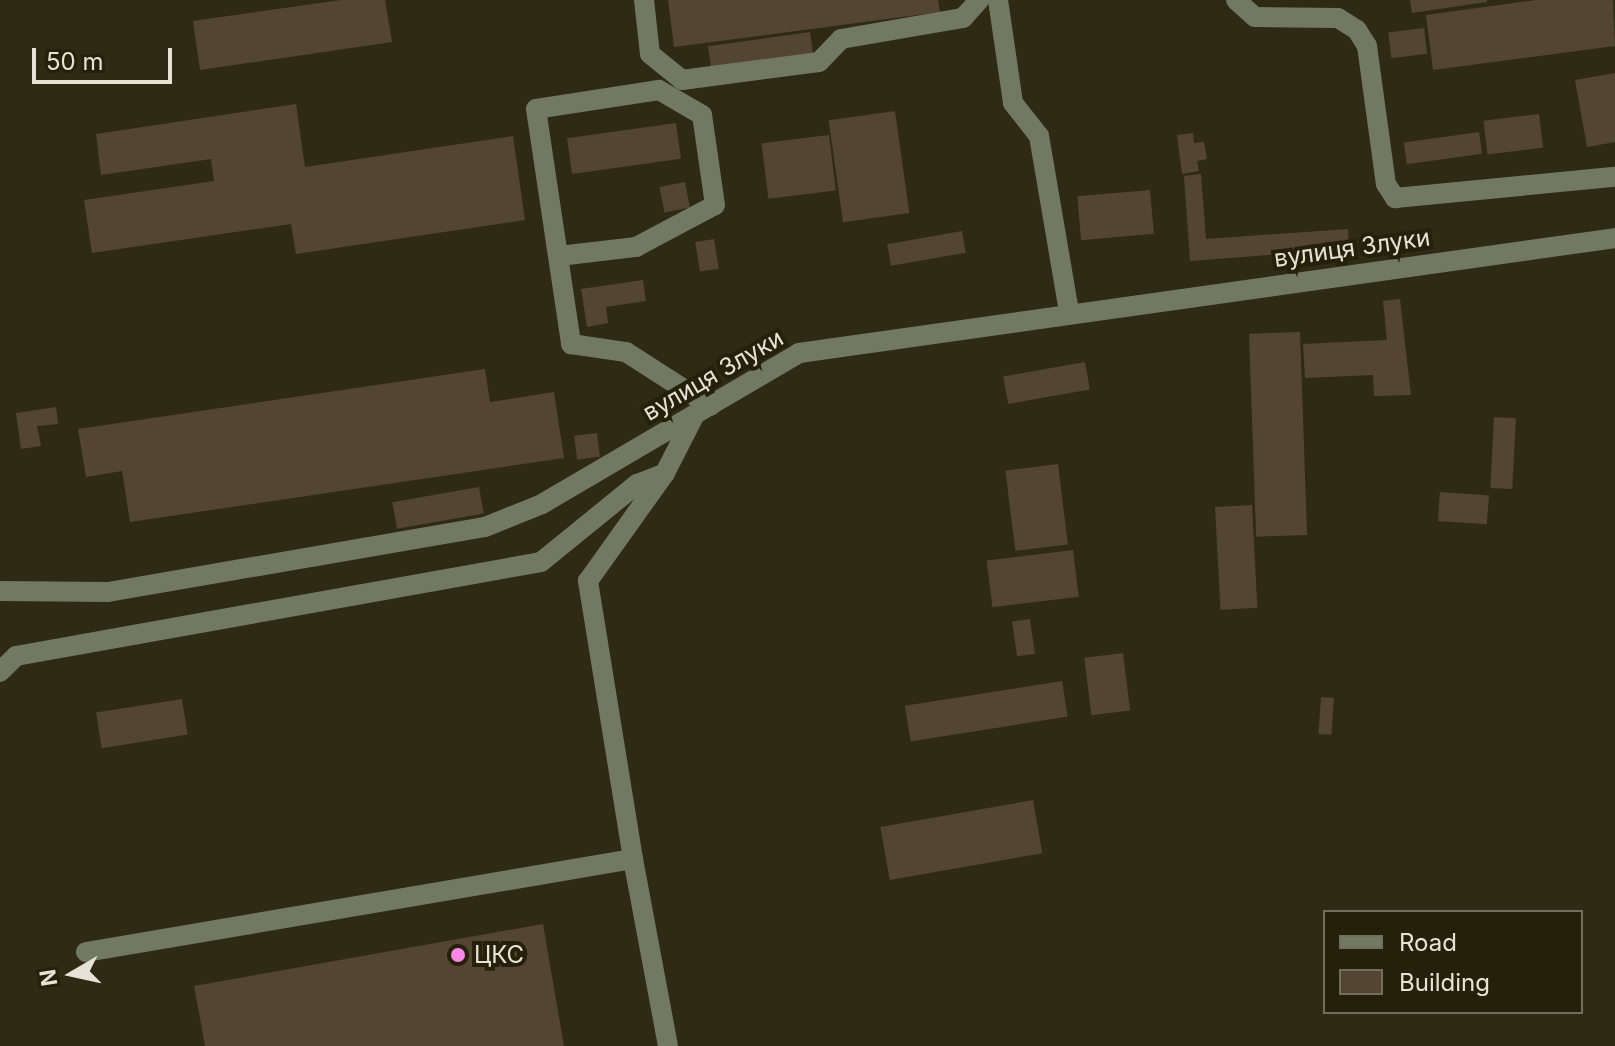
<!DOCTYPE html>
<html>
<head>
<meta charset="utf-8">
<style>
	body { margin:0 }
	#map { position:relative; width:1615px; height:1046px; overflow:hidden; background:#2f2a14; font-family:Inter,sans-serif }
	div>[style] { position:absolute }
	.building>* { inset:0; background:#544532; transform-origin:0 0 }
	.minor>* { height:20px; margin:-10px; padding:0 10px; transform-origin:10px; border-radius:10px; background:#727963 }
	.dots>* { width:22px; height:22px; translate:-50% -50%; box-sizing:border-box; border:4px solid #25200a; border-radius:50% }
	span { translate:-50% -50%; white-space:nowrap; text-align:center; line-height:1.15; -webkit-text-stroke:8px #25200a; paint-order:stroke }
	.street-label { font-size:24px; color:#e6e3d6 }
	.poi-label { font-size:24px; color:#e6e3d6 }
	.left { translate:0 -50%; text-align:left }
	.legend { position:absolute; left:1323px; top:910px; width:260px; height:104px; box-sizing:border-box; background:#25200a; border:2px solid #726e5c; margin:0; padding:10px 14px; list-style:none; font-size:24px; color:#e6e3d6 }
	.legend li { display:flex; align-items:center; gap:16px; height:40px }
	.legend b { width:40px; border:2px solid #726e5c }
	.north { position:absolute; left:32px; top:934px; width:80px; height:80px; -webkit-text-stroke:6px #25200a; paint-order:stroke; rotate:261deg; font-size:22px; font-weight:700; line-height:32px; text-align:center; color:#e6e3d6 }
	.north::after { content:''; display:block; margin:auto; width:28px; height:36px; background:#e6e3d6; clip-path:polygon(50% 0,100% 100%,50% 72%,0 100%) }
	.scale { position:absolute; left:32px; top:48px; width:140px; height:36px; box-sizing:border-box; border:4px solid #e6e3d6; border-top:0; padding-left:10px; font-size:24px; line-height:28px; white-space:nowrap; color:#e6e3d6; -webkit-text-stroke:6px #25200a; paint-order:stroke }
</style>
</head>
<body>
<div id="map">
	<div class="building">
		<div style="clip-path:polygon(341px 0,385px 0,392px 42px,200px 70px,193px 21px)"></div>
		<div style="clip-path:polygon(668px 0,938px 0,940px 12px,674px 47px)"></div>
		<div style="clip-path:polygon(1410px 0,1487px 0,1487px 2px,1412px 13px)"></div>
		<div style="clip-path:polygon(1536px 0,1613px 0,1615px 46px,1433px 70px,1426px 15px)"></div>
		<div style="left:1424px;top:28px;width:26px;height:36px;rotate:83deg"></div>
		<div style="left:810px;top:32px;width:27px;height:103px;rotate:82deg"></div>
		<div style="clip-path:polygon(1615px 73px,1615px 142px,1587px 147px,1575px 80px)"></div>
		<div style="clip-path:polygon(296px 104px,305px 167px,513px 136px,525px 220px,296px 254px,291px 224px,92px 253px,84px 200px,214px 181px,211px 159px,101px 175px,96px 134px)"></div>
		<div style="left:895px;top:111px;width:103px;height:67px;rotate:82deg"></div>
		<div style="left:1539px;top:114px;width:34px;height:56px;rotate:83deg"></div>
		<div style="left:676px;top:123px;width:36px;height:110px;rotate:82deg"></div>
		<div style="left:1479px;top:132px;width:22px;height:76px;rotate:82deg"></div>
		<div style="clip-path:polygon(1193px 133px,1194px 143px,1204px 142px,1207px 159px,1197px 161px,1199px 171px,1182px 174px,1177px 135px)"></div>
		<div style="left:829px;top:135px;width:56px;height:68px;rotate:83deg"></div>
		<div style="clip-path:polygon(1201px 174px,1206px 239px,1348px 229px,1349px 249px,1190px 261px,1184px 176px)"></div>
		<div style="left:685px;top:182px;width:26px;height:26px;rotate:79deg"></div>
		<div style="left:1150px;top:190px;width:44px;height:73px;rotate:85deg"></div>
		<div style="left:962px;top:231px;width:22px;height:76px;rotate:80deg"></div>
		<div style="left:714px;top:239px;width:30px;height:19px;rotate:81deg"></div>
		<div style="clip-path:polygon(643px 280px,646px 301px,606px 307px,608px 323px,587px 327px,581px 289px)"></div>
		<div style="clip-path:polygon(1400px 299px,1411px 395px,1374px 396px,1373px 375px,1305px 378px,1303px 344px,1387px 340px,1383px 301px)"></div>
		<div style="left:1300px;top:332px;width:203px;height:51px;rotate:88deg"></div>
		<div style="left:1085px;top:362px;width:28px;height:83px;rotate:80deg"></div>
		<div style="clip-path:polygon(485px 369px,490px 402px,554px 392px,564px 458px,130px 522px,122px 471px,86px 477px,78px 429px)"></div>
		<div style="clip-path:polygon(56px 407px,58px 424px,37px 426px,41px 446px,21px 449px,16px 413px)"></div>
		<div style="left:1494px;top:417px;width:22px;height:71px;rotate:3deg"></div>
		<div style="left:597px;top:433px;width:24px;height:23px;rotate:83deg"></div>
		<div style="left:1058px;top:464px;width:81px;height:53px;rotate:83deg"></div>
		<div style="left:479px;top:487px;width:27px;height:88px;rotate:80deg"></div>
		<div style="left:1440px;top:492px;width:49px;height:29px;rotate:4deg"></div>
		<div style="left:1252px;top:505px;width:103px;height:37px;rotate:87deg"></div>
		<div style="left:1073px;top:550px;width:47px;height:87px;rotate:83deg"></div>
		<div style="left:1030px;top:619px;width:35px;height:18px;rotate:82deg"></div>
		<div style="left:1123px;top:653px;width:58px;height:39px;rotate:83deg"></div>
		<div style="left:1062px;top:681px;width:36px;height:159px;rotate:81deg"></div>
		<div style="left:1321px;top:697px;width:13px;height:37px;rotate:4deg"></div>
		<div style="left:182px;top:699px;width:36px;height:87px;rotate:81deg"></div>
		<div style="left:1033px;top:800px;width:54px;height:155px;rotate:80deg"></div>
		<div style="clip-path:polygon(543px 924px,564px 1046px,205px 1046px,194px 986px)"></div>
	</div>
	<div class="minor">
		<div style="left:644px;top:0;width:54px;rotate:83.7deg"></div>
		<div style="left:650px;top:54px;width:41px;rotate:39.1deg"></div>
		<div style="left:682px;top:80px;width:138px;rotate:-7.5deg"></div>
		<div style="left:819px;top:62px;width:32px;rotate:-46deg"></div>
		<div style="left:841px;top:39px;width:124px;rotate:-9.8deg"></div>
		<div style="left:963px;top:18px;width:24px;rotate:-48deg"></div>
		<div style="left:998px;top:0;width:104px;rotate:81.7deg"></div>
		<div style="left:1013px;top:103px;width:42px;rotate:51.8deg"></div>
		<div style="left:1039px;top:136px;width:178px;rotate:80.3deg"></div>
		<div style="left:1236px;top:0;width:25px;rotate:42deg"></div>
		<div style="left:1255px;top:17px;width:83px;rotate:0.7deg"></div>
		<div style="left:1338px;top:18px;width:22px;rotate:32deg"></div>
		<div style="left:1357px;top:30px;width:19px;rotate:58deg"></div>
		<div style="left:1367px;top:46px;width:139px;rotate:82.2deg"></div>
		<div style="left:1386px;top:184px;width:17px;rotate:57deg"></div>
		<div style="left:1395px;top:198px;width:221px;rotate:-5.5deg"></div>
		<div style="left:559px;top:256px;width:78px;rotate:-6.7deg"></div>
		<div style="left:636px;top:247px;width:89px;rotate:-28deg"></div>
		<div style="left:715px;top:205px;width:91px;rotate:-98.2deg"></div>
		<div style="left:702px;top:115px;width:50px;rotate:-149.8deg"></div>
		<div style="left:659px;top:90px;width:124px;rotate:171.2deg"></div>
		<div style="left:536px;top:109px;width:238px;rotate:81.5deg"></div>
		<div style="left:571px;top:344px;width:56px;rotate:8.3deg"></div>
		<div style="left:626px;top:352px;width:100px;rotate:32.7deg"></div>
		<div style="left:0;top:591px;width:108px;rotate:0.5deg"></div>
		<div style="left:108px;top:592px;width:383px;rotate:-9.8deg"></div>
		<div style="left:485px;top:527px;width:61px;rotate:-22deg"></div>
		<div style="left:542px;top:504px;width:298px;rotate:-30.4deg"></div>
		<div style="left:799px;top:353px;width:824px;rotate:-8.02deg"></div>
		<div style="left:0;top:672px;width:23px;rotate:-45deg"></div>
		<div style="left:16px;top:656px;width:533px;rotate:-10.15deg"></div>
		<div style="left:541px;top:562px;width:124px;rotate:-39.1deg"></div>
		<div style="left:637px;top:484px;width:30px;rotate:-21deg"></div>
		<div style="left:665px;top:473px;width:64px;rotate:-63deg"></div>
		<div style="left:633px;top:859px;width:282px;rotate:-99.2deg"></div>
		<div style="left:588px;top:581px;width:133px;rotate:-54.5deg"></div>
		<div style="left:86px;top:952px;width:555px;rotate:-9.65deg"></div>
		<div style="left:633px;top:859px;width:190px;rotate:79.4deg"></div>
	</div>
	<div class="dots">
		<div style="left:458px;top:955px;background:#fa87e7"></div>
	</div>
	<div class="street-label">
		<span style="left:1352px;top:248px;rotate:-8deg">вулиця Злуки</span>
		<span style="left:713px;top:375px;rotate:-30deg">вулиця Злуки</span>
	</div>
	<div class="poi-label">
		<span class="left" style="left:474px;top:955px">ЦКС</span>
	</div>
	<ul class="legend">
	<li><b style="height:10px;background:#727963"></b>Road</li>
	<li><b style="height:22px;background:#544532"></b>Building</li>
	</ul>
	<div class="north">N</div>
	<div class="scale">50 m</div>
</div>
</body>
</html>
